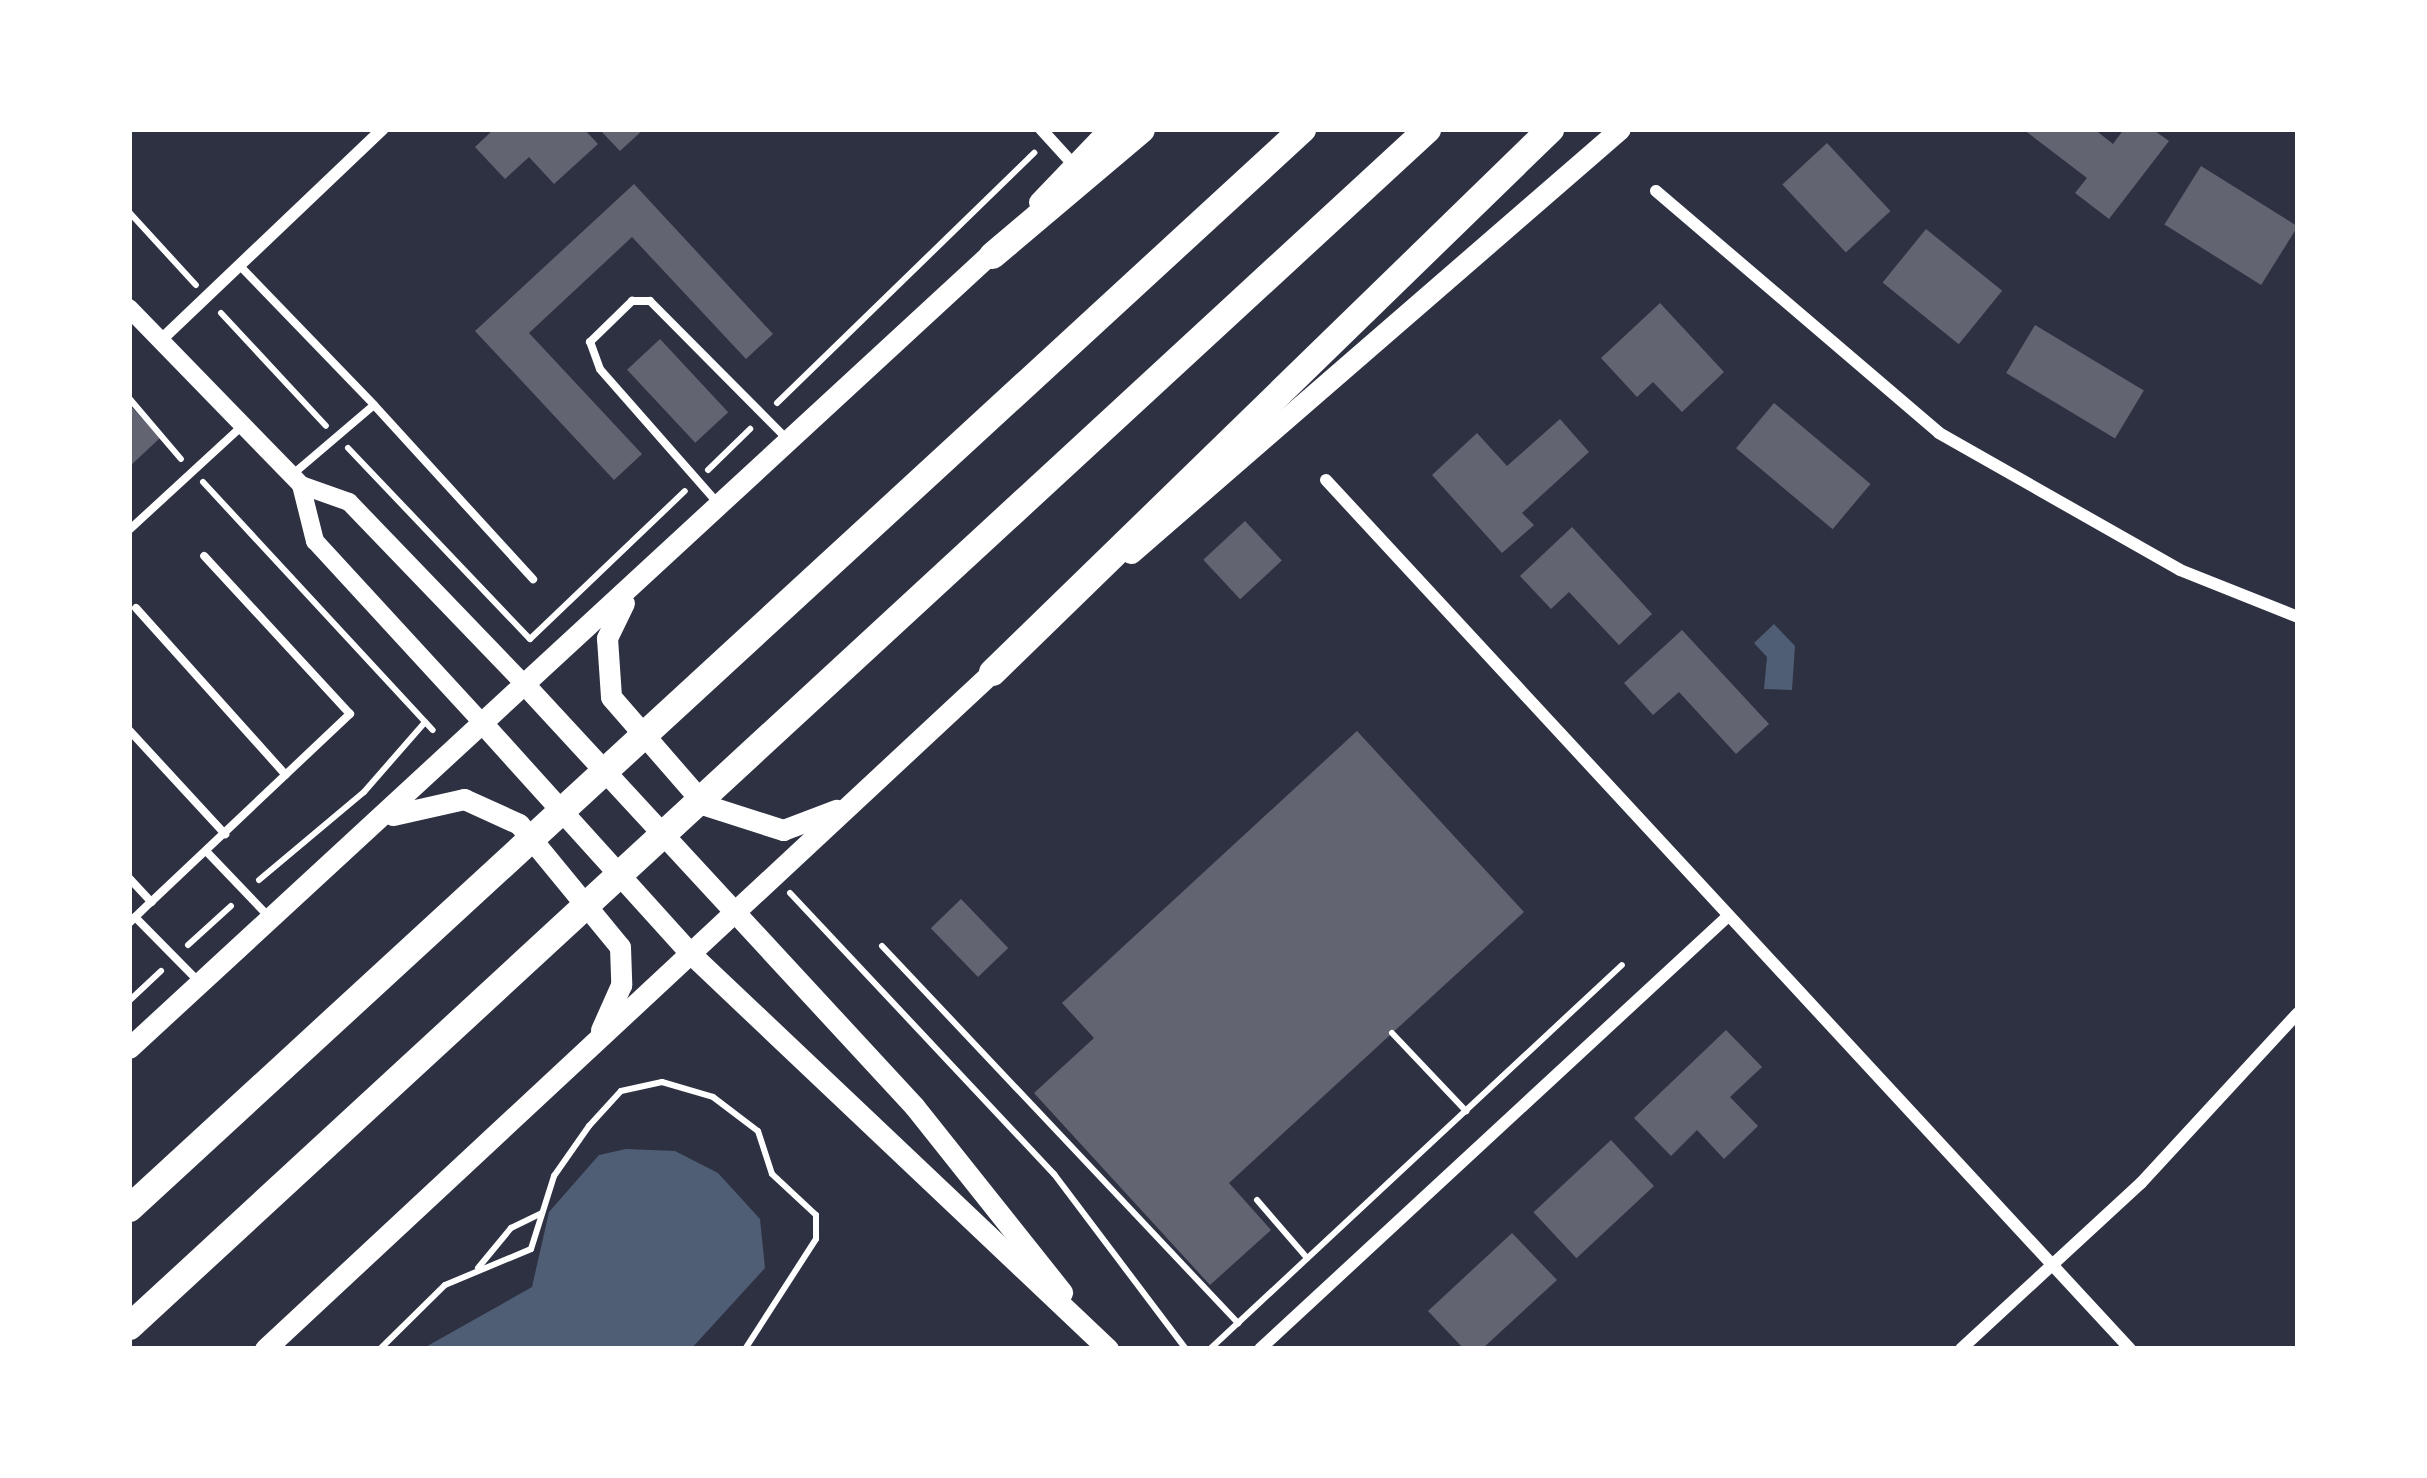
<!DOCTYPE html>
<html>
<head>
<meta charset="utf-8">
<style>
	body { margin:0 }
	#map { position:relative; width:2427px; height:1478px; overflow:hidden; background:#2d3142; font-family:Barlow,sans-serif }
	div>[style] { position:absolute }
	.water>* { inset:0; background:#4f5d75 }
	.building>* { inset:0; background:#626471; transform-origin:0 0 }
	.path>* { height:6px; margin:-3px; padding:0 3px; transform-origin:3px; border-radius:3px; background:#fff }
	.service>* { height:8px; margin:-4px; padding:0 4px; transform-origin:4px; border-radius:4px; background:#fff }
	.minor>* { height:12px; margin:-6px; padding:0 6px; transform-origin:6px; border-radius:6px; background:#fff }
	.tertiary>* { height:18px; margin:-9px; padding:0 9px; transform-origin:9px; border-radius:9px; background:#fff }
	.secondary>* { height:21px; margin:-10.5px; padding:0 10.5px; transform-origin:10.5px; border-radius:10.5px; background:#fff }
	.motorway>* { height:27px; margin:-13.5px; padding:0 13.5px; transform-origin:13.5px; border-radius:13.5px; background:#fff }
	span { translate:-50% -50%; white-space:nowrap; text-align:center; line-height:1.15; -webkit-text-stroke:9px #fff; paint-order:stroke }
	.frame { position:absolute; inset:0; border:132px solid #fff; pointer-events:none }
</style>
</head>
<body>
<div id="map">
	<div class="water">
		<div style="clip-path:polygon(1774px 624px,1795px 646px,1792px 690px,1764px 689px,1767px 657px,1754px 643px)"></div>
		<div style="clip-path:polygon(626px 1149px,675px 1151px,718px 1173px,760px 1219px,765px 1268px,691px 1349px,422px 1349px,532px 1287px,549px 1212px,599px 1155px)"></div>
	</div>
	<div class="building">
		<div style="clip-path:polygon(494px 129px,584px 129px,598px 144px,554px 184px,529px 157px,505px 179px,475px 147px)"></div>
		<div style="clip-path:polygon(599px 129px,644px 129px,620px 151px)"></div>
		<div style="clip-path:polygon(2023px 129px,2094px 129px,2113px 144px,2124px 129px,2152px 129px,2169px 141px,2109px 219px,2075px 193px,2087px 178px)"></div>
		<div style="left:1827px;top:143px;width:93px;height:61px;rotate:47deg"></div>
		<div style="left:2201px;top:166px;width:114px;height:69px;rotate:32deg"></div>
		<div style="clip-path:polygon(634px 184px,773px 334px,746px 359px,632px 237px,529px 333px,642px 454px,614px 480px,475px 331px)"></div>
		<div style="left:1926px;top:229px;width:98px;height:69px;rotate:39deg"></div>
		<div style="clip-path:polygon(1660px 303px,1724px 372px,1682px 412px,1653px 382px,1637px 397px,1601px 358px)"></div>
		<div style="left:2035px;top:325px;width:127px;height:56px;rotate:31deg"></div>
		<div style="left:660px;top:339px;width:100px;height:45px;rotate:47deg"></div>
		<div style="left:1774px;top:403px;width:126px;height:59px;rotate:40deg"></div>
		<div style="clip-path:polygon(129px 404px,160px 438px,129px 467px)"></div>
		<div style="clip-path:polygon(1560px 419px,1589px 452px,1522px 513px,1534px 525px,1502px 553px,1432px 475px,1477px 433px,1507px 466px)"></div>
		<div style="left:1245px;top:521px;width:54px;height:57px;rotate:47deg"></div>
		<div style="clip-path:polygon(1572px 527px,1652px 614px,1619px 645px,1569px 592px,1551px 609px,1520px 576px)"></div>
		<div style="clip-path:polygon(1682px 630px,1769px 724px,1736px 754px,1679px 692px,1653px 715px,1624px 683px)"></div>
		<div style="clip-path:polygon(1357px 731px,1524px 912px,1229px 1183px,1271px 1230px,1210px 1285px,1034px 1093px,1094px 1038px,1062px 1003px)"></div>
		<div style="left:961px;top:899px;width:68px;height:42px;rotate:46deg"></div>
		<div style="clip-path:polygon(1726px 1030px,1762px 1067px,1730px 1097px,1758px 1126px,1724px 1159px,1697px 1130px,1671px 1156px,1634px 1118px)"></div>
		<div style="left:1611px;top:1140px;width:63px;height:106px;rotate:47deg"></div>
		<div style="clip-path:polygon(1512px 1233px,1557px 1280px,1482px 1349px,1464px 1349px,1428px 1311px)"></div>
	</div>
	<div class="path">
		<div style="left:129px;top:212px;width:99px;rotate:47.5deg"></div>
		<div style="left:221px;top:313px;width:154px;rotate:47.1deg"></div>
		<div style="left:129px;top:398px;width:80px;rotate:49.6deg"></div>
		<div style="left:777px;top:403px;width:359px;rotate:-44.2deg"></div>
		<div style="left:348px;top:448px;width:264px;rotate:46.4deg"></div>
		<div style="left:530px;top:639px;width:214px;rotate:-43.7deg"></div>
		<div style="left:708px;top:470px;width:59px;rotate:-44.3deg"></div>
		<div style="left:203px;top:482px;width:338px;rotate:47.2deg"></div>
		<div style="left:259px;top:880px;width:137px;rotate:-40deg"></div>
		<div style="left:364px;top:792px;width:93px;rotate:-48.9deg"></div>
		<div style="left:790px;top:893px;width:386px;rotate:46.8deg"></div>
		<div style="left:1054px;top:1174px;width:219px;rotate:53deg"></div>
		<div style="left:188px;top:945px;width:58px;rotate:-42.2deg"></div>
		<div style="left:882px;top:946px;width:519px;rotate:46.64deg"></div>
		<div style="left:129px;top:1001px;width:44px;rotate:-43.2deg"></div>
		<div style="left:1392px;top:1033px;width:108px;rotate:46.5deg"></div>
		<div style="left:1257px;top:1200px;width:77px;rotate:49.2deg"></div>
		<div style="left:478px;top:1268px;width:52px;rotate:-50.5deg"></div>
		<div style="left:511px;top:1228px;width:34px;rotate:-26deg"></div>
		<div style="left:380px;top:1349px;width:91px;rotate:-44.6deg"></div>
		<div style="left:445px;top:1285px;width:93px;rotate:-22.7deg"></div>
		<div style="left:531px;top:1249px;width:77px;rotate:-72.5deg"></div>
		<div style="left:554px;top:1176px;width:61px;rotate:-55deg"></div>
		<div style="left:589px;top:1126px;width:47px;rotate:-47.6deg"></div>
		<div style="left:621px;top:1091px;width:42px;rotate:-12.4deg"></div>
		<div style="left:662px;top:1082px;width:53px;rotate:16.4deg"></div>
		<div style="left:713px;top:1097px;width:56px;rotate:37.1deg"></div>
		<div style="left:758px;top:1131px;width:45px;rotate:72deg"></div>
		<div style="left:772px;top:1174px;width:60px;rotate:43deg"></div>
		<div style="left:816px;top:1215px;width:24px;rotate:90deg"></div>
		<div style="left:816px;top:1239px;width:131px;rotate:122.8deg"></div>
		<div style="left:1210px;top:1349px;width:563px;rotate:-42.99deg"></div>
	</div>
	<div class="service">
		<div style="left:239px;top:265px;width:194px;rotate:46deg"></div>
		<div style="left:293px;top:474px;width:106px;rotate:-40.4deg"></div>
		<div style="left:374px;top:405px;width:236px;rotate:47.6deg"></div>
		<div style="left:715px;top:500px;width:174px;rotate:-131.3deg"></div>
		<div style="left:600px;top:369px;width:29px;rotate:-110deg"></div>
		<div style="left:590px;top:342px;width:59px;rotate:-44.3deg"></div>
		<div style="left:632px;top:301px;width:18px"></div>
		<div style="left:650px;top:301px;width:192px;rotate:45.2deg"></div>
		<div style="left:129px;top:530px;width:154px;rotate:-42.6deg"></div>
		<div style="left:136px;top:608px;width:224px;rotate:48.1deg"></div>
		<div style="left:129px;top:730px;width:142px;rotate:47.3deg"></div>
		<div style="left:206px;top:851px;width:93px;rotate:46.3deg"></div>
		<div style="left:129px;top:878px;width:33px;rotate:47deg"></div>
		<div style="left:151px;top:902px;width:274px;rotate:-43.4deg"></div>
		<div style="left:350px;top:714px;width:215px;rotate:-132.7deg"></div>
		<div style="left:135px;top:917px;width:91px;rotate:45.4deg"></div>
		<div style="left:129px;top:923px;width:30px;rotate:-44deg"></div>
	</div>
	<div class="minor">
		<div style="left:1041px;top:129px;width:47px;rotate:47.6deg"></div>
		<div style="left:1656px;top:191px;width:372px;rotate:40.5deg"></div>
		<div style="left:1939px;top:433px;width:277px;rotate:29.6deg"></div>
		<div style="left:2180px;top:570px;width:127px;rotate:21.7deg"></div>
		<div style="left:160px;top:341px;width:308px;rotate:-43.6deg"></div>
		<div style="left:1326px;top:480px;width:1184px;rotate:47.22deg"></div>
		<div style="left:1260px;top:1349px;width:635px;rotate:-42.77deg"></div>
		<div style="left:1961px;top:1349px;width:245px;rotate:-42.7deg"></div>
		<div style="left:2141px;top:1183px;width:231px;rotate:-47.3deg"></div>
	</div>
	<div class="tertiary">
		<div style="left:129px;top:308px;width:247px;rotate:45.8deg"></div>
		<div style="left:301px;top:485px;width:51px;rotate:19.5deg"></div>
		<div style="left:349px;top:502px;width:255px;rotate:46.1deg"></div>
		<div style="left:301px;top:485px;width:58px;rotate:76deg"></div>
		<div style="left:315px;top:541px;width:250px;rotate:47.4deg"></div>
	</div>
	<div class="secondary">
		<div style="left:1039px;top:202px;width:101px;rotate:-46.2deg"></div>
		<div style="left:1131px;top:553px;width:647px;rotate:-40.93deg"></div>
		<div style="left:624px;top:603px;width:39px;rotate:116deg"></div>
		<div style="left:607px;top:638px;width:59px;rotate:86.1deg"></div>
		<div style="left:611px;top:697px;width:143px;rotate:49deg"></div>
		<div style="left:705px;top:805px;width:82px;rotate:17.8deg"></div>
		<div style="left:783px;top:830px;width:57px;rotate:-20.7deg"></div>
		<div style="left:526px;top:686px;width:572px;rotate:47.27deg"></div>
		<div style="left:914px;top:1106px;width:238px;rotate:51.5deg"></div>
		<div style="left:484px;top:725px;width:307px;rotate:47.9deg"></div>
		<div style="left:690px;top:953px;width:576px;rotate:43.45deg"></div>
		<div style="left:393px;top:815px;width:73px;rotate:-12.7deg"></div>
		<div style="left:464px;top:799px;width:60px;rotate:24.4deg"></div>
		<div style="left:519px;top:824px;width:159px;rotate:50.6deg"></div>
		<div style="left:620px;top:947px;width:38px;rotate:88deg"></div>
		<div style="left:621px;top:985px;width:49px;rotate:114deg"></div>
		<div style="left:129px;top:1048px;width:1187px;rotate:-42.68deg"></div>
		<div style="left:265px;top:1349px;width:1007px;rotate:-42.95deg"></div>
	</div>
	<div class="motorway">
		<div style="left:992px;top:255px;width:195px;rotate:-40.2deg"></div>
		<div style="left:992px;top:672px;width:779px;rotate:-44.22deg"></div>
		<div style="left:129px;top:1208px;width:1594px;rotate:-42.61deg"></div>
		<div style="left:129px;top:1326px;width:1766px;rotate:-42.68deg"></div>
	</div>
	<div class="frame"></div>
</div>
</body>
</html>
